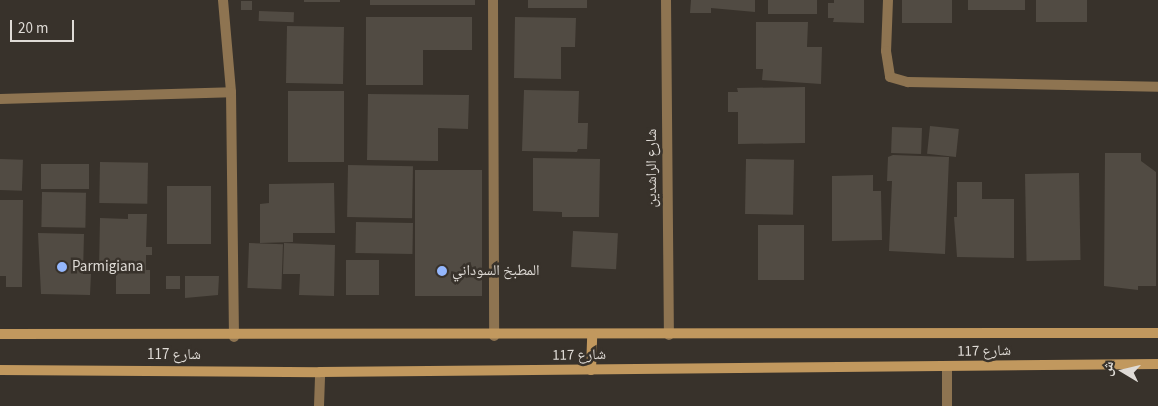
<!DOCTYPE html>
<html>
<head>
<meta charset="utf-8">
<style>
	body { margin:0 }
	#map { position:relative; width:1158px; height:406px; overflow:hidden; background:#38322b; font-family:"Source Sans 3","Noto Naskh Arabic",sans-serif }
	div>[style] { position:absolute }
	.building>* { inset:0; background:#514b43; transform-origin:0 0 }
	.street>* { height:10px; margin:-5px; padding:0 5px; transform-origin:5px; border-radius:5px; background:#8e7451 }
	.secondary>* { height:10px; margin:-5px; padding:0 5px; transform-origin:5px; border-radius:5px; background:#c1985e }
	.dots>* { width:14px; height:14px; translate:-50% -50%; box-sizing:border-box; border:2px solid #38322b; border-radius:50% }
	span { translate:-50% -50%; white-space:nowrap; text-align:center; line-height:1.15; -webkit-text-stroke:5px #38322b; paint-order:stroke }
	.street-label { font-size:15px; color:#dfdbd6 }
	.poi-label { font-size:15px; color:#dfdbd6 }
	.left { translate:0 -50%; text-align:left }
	.north { position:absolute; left:1098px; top:346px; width:50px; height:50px; -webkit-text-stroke:4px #38322b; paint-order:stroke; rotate:279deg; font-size:14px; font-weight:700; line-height:20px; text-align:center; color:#dfdbd6 }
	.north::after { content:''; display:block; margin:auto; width:18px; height:22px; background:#dfdbd6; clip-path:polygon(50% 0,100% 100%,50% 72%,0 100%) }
	.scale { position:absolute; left:10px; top:20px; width:64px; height:22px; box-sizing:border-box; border:2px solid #dfdbd6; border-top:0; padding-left:6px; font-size:15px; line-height:18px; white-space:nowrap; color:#dfdbd6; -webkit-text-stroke:4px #38322b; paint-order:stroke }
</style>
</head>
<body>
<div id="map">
	<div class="building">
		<div style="left:304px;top:0;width:36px;height:2px"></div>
		<div style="left:370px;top:0;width:105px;height:5px"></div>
		<div style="left:528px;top:0;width:59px;height:8px"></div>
		<div style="clip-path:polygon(691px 0,755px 0,755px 12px,711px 8px,711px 13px,690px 13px)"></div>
		<div style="left:768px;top:0;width:49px;height:14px"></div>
		<div style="clip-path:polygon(834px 0,864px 0,864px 23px,833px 22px,834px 18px,828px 18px,828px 3px,834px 3px)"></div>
		<div style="left:902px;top:0;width:50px;height:23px"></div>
		<div style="left:968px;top:0;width:57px;height:10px"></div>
		<div style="left:1036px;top:0;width:51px;height:22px"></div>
		<div style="left:241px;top:1px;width:11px;height:9px"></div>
		<div style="left:259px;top:11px;width:35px;height:10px;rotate:2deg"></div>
		<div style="clip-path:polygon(366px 17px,472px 17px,472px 50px,423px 50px,423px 85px,366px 85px)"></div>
		<div style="clip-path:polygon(515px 17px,576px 18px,575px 47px,561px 47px,561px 79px,514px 78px)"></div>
		<div style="clip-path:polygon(756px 22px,808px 22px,807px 47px,822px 47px,821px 84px,762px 80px,763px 69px,756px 69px)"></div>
		<div style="left:287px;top:26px;width:57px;height:57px;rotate:1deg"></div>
		<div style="clip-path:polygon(805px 87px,805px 143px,738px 144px,738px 112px,728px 112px,728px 92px,738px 92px,737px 88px)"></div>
		<div style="clip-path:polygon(524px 90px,579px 91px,578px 123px,588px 123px,587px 149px,578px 149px,577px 152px,522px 151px)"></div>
		<div style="left:288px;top:91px;width:56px;height:71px"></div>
		<div style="clip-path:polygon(368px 94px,469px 95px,468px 129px,438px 128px,438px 161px,367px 160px)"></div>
		<div style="left:930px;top:126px;width:29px;height:28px;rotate:6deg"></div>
		<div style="left:892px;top:127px;width:30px;height:26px;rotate:2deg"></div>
		<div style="clip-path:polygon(1105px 153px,1141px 153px,1141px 161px,1156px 172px,1156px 286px,1138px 286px,1138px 290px,1104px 286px)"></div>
		<div style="clip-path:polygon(893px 155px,949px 157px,945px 254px,889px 251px,892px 181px,887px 181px,888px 157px)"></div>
		<div style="clip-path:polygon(533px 158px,600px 159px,599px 217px,562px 217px,562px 212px,533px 211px)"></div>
		<div style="left:0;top:159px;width:23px;height:31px;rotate:2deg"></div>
		<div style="left:746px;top:159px;width:48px;height:55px;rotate:1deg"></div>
		<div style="left:100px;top:162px;width:48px;height:41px;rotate:1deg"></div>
		<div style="left:41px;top:164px;width:48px;height:25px"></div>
		<div style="left:348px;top:165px;width:65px;height:52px;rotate:1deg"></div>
		<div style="left:415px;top:170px;width:67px;height:126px"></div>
		<div style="left:1079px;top:173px;width:87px;height:54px;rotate:89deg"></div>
		<div style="clip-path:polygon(873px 175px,873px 191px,881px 191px,882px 240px,832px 241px,832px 176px)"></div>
		<div style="clip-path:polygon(957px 182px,982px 182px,982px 199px,1014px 199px,1014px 258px,957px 257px,954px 217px,957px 217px)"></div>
		<div style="clip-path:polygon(334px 183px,335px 233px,293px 233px,293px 242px,260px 243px,260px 204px,269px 203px,269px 184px)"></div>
		<div style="left:167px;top:186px;width:44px;height:58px"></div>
		<div style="left:42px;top:192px;width:44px;height:35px;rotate:1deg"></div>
		<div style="clip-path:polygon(0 200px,23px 200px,22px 287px,6px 287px,6px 276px,0 276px)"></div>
		<div style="clip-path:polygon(128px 214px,147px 214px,146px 247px,152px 247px,152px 255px,146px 255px,146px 270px,150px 270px,150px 294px,116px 294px,116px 270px,99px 270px,100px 218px,128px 219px)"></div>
		<div style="left:356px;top:222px;width:57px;height:31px;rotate:1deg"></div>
		<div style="left:758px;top:225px;width:46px;height:55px"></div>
		<div style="left:573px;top:231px;width:45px;height:36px;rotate:3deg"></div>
		<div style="clip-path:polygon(38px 233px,84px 234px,83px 274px,91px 274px,90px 295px,41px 294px)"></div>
		<div style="left:249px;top:243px;width:34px;height:45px;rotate:2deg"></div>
		<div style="clip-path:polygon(284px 243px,335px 245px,334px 296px,299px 295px,300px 274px,283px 274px)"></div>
		<div style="left:346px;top:260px;width:33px;height:35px"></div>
		<div style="left:166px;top:276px;width:14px;height:13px"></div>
		<div style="clip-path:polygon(185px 276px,219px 276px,218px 295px,185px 298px)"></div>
	</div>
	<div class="street">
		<div style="left:223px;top:0;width:92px;rotate:85deg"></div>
		<div style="left:231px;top:92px;width:245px;rotate:89.3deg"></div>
		<div style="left:493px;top:0;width:336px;rotate:89.8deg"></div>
		<div style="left:666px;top:0;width:335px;rotate:89.5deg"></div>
		<div style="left:888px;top:0;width:51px;rotate:92.2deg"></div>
		<div style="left:886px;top:51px;width:26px;rotate:81deg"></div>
		<div style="left:890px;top:77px;width:19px;rotate:16deg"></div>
		<div style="left:908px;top:82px;width:250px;rotate:1.1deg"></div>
		<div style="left:0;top:99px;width:231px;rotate:-1.7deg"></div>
		<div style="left:947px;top:366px;width:40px;rotate:90deg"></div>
		<div style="left:319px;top:406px;width:34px;rotate:-88deg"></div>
	</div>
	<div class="secondary">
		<div style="left:0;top:334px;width:1158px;rotate:-0.05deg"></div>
		<div style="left:0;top:370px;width:320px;rotate:0.4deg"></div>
		<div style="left:320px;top:372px;width:838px;rotate:-0.55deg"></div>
		<div style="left:591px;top:370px;width:35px;rotate:-88deg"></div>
	</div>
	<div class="dots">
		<div style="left:62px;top:267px;background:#94b7fd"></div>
		<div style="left:442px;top:271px;background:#94b7fd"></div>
	</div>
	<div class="street-label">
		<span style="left:652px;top:168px;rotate:-90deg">شارع الراشدين</span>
		<span style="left:984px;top:351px;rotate:-1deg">شارع 117</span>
		<span style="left:174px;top:355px">شارع 117</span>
		<span style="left:579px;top:355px;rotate:-1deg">شارع 117</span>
	</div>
	<div class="poi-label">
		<span class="left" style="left:72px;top:267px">Parmigiana</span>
		<span class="left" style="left:452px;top:271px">المطبخ السوداني</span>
	</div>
	<div class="north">ش</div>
	<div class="scale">20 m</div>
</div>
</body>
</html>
